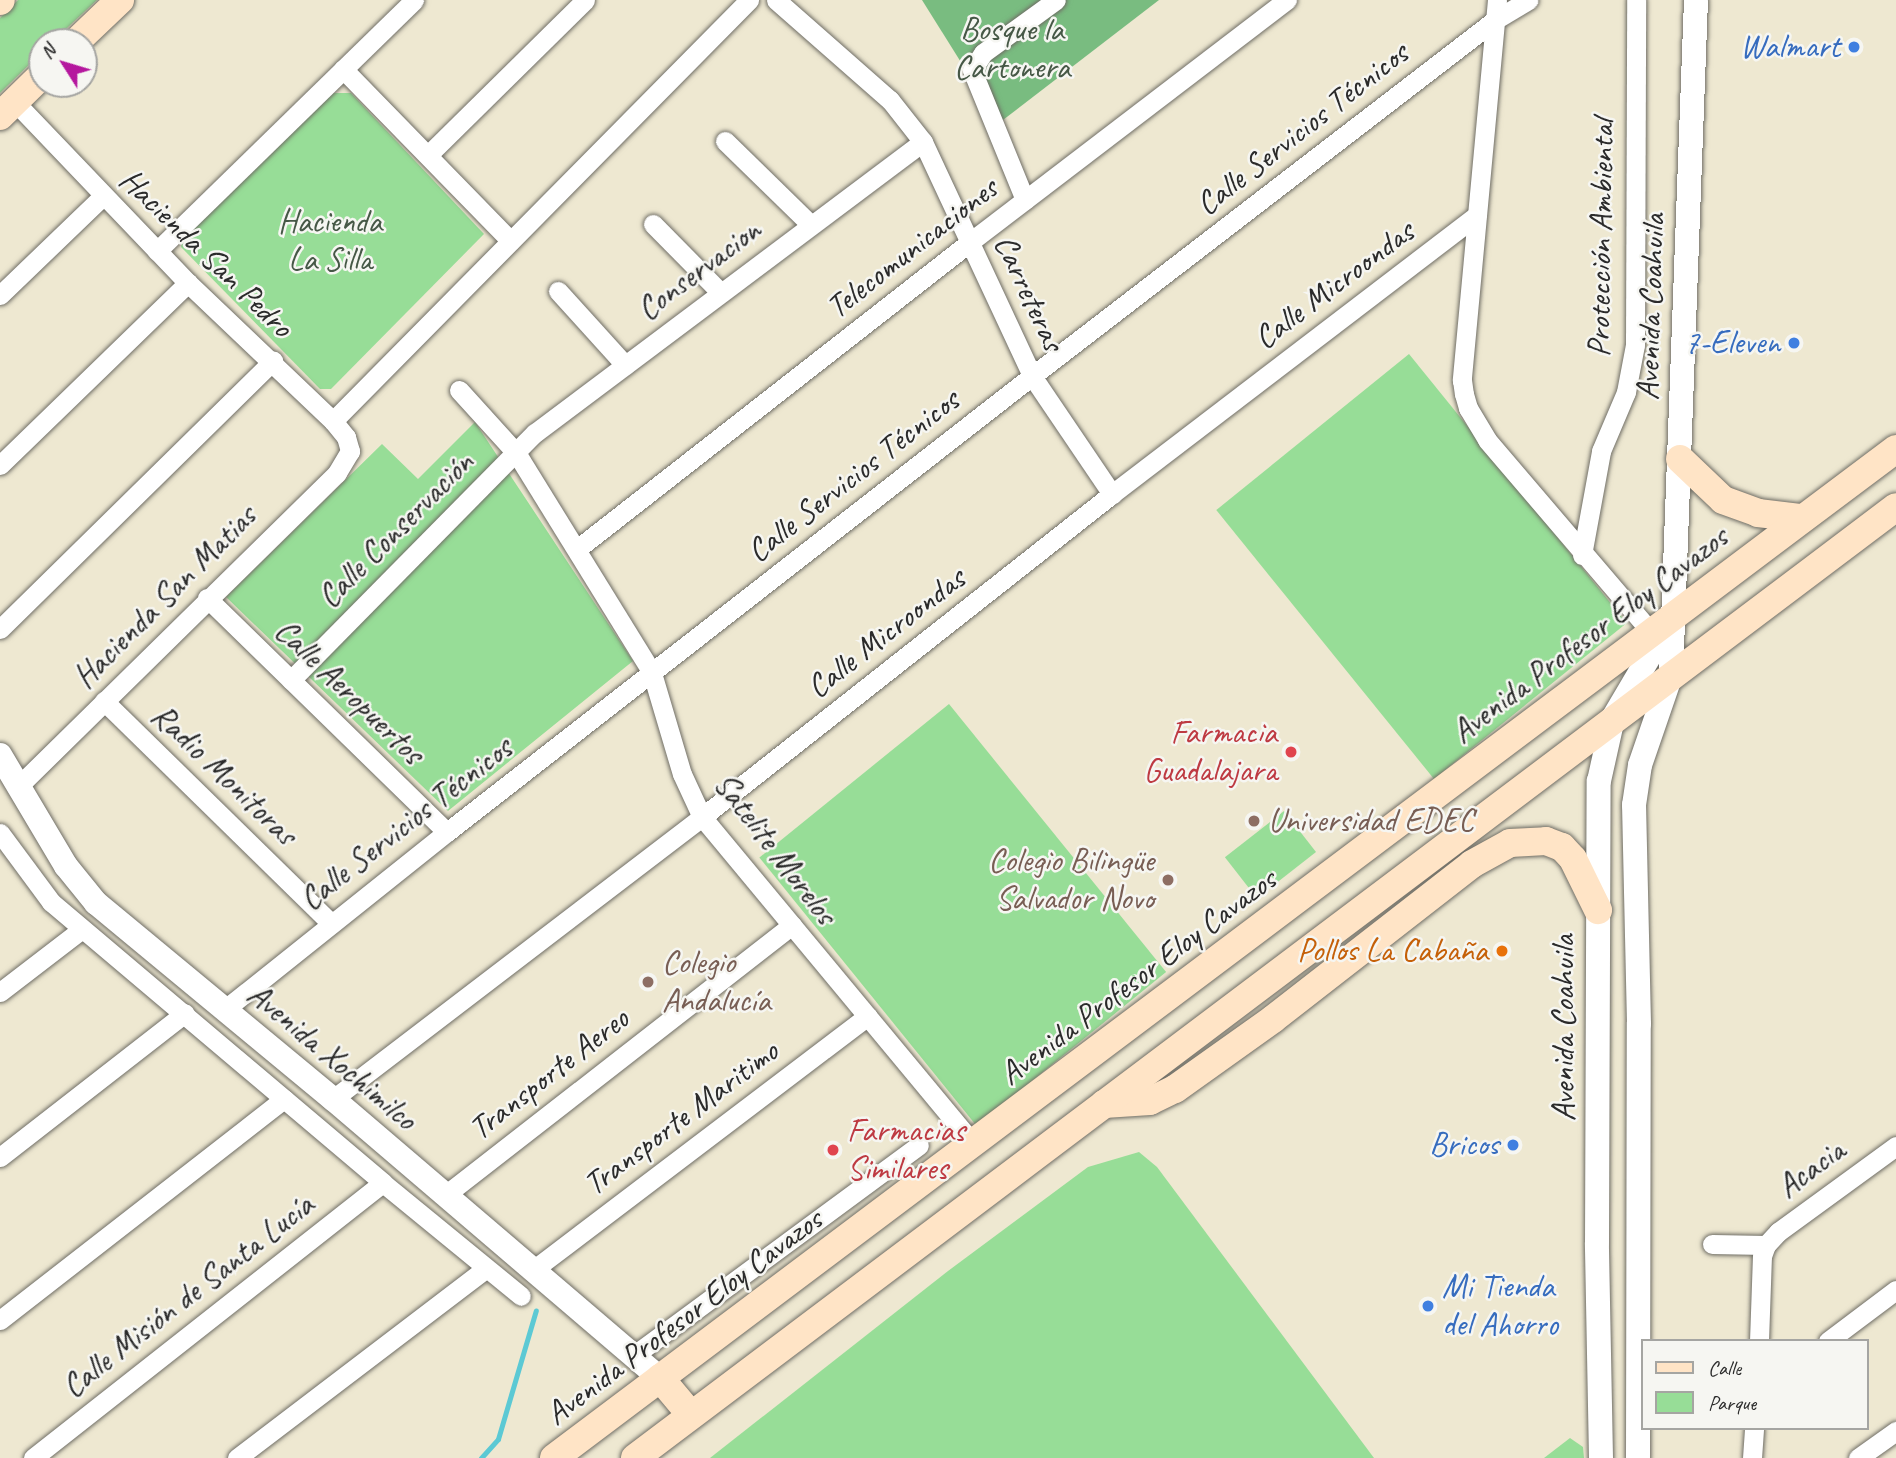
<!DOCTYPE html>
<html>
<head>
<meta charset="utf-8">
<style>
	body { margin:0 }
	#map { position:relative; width:1896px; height:1458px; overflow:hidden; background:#eee8d1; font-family:Caveat,sans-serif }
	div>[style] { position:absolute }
	.green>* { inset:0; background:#97dd97; transform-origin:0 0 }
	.forest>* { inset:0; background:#79bc80 }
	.stream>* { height:5px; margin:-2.5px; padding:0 2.5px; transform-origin:2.5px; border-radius:2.5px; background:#5cc9d4 }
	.roads { filter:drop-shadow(0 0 2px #6f6d65) drop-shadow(0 0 2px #6f6d65) }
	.minor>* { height:19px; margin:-9.5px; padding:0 9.5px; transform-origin:9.5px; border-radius:9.5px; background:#fff }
	.tertiary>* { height:24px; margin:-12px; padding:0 12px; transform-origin:12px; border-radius:12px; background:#fff }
	.secondary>* { height:28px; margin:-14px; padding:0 14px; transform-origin:14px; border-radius:14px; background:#ffe4c6 }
	.dots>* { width:19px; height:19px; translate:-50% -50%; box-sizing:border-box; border:4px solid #f6f6f2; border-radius:50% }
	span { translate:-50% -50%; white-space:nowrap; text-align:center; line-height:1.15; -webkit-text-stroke:5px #f6f6f2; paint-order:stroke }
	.park-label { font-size:33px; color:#465846 }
	.shop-label { font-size:33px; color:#366cbe }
	.right { translate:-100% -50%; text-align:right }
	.left { translate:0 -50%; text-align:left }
	.street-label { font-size:33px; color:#2b2b2b }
	.health-label { font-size:33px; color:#be3a42 }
	.education-label { font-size:33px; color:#785e54 }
	.food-label { font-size:33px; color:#c56008 }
	.legend { position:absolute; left:1641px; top:1339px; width:228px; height:91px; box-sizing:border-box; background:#f6f6f2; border:2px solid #a5a5a2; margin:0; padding:9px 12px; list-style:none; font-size:21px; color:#2b2b2b }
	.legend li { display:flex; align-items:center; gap:14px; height:35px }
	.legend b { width:35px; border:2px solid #a5a5a2 }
	.north { position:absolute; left:28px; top:28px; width:70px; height:70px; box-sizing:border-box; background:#f6f6f2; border:2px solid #a5a5a2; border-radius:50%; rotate:307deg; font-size:19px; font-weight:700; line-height:28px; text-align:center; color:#2b2b2b }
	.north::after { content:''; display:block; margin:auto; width:24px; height:32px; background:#b5179e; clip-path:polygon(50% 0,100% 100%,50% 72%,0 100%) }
</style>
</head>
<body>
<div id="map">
	<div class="green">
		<div style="clip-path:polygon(18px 0,97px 0,52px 42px,42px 42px,42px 52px,0 93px,0 18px)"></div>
		<div style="clip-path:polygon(333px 93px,351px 93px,484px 234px,331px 389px,320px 389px,181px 247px,184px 234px)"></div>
		<div style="left:1409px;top:354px;width:346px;height:248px;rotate:51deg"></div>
		<div style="clip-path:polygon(475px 422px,633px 661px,448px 811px,226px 597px,382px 444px,418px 479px)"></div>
		<div style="left:949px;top:704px;width:345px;height:244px;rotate:51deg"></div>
		<div style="left:1284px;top:811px;width:52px;height:75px;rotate:52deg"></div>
		<div style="clip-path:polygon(1139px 1152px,1157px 1167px,1374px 1458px,710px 1458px,948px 1271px,1088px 1167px)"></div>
		<div style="clip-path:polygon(1570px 1438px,1583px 1447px,1584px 1458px,1544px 1458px)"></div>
	</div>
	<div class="forest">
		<div style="clip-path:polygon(922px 0,1159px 0,999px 123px)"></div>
	</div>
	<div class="stream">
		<div style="left:481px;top:1458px;width:25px;rotate:-48deg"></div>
		<div style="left:498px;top:1439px;width:134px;rotate:-73.6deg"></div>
	</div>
	<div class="roads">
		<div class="minor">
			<div style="left:776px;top:0;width:152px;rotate:41.3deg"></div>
			<div style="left:890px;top:100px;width:53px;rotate:51.8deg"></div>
			<div style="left:923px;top:142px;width:258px;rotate:65deg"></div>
			<div style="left:1032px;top:376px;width:143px;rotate:55.9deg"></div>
			<div style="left:1497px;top:0;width:382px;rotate:95.3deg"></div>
			<div style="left:1462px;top:380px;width:14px;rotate:82deg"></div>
			<div style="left:1464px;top:394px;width:15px;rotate:74deg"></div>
			<div style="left:1468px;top:408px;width:37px;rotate:59deg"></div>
			<div style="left:1487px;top:440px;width:253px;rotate:49.5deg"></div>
			<div style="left:343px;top:69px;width:240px;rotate:45.7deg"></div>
			<div style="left:14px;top:101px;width:252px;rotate:46.3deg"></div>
			<div style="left:188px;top:283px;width:200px;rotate:43.6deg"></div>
			<div style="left:333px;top:421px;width:21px;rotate:51deg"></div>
			<div style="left:346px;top:437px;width:15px;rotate:74deg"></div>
			<div style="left:350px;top:451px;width:26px;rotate:121deg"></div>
			<div style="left:337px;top:473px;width:446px;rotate:135.5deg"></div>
			<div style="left:725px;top:141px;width:120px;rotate:44.3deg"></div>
			<div style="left:429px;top:154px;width:219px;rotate:-44.6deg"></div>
			<div style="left:1025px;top:200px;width:140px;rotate:-112.2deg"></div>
			<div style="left:972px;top:70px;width:20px;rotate:-57deg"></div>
			<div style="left:983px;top:53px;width:90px;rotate:-36deg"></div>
			<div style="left:653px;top:224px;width:95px;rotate:45.4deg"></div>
			<div style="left:157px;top:251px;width:359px;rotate:-44.3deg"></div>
			<div style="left:558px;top:291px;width:100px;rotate:47.8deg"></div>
			<div style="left:0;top:295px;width:141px;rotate:-43.9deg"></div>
			<div style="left:459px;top:390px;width:86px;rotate:47.8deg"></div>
			<div style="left:517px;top:454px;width:257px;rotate:58.3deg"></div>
			<div style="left:652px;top:673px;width:105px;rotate:73.5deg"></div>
			<div style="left:682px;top:774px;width:47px;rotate:65.1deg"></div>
			<div style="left:702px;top:817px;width:426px;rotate:50.3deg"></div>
			<div style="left:333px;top:421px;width:592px;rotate:-45.34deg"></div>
			<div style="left:0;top:465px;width:262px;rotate:-44.1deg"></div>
			<div style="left:577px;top:549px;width:499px;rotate:-38deg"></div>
			<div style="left:970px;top:242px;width:399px;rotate:-37.4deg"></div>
			<div style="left:1582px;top:555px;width:106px;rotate:-79.6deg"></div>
			<div style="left:1601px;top:451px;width:64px;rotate:-67deg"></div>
			<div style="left:1626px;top:392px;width:48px;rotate:-79.2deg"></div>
			<div style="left:1635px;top:345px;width:345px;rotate:-89.8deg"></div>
			<div style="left:207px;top:598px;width:335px;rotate:44.3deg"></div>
			<div style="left:0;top:629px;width:383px;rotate:-44.5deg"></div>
			<div style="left:291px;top:680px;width:347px;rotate:-45.4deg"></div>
			<div style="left:535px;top:433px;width:485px;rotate:-36.9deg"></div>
			<div style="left:104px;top:701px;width:318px;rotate:44.4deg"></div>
			<div style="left:0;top:833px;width:86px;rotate:53.5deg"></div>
			<div style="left:51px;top:902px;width:435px;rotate:40.2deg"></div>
			<div style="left:383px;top:1183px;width:178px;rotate:39.3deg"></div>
			<div style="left:0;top:992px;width:103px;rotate:-37.5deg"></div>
			<div style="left:224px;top:1010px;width:285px;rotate:-38.6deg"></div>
			<div style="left:447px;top:832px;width:742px;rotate:-37.94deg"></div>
			<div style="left:1032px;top:376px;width:584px;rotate:-37.56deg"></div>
			<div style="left:1495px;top:20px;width:39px;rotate:-31deg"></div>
			<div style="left:333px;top:1099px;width:464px;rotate:-37.4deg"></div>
			<div style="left:702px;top:817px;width:522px;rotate:-38.23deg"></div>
			<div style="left:1112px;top:494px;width:459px;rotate:-37.4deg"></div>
			<div style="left:0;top:1157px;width:234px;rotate:-37.9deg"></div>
			<div style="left:444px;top:1196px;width:441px;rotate:-37.9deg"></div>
			<div style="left:1712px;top:1244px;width:54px;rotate:1.1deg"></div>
			<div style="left:533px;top:1270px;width:420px;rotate:-37.2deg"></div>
			<div style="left:0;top:1320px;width:360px;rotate:-37.9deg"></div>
			<div style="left:1759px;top:1341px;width:85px;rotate:-88deg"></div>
			<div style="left:1762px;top:1256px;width:12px;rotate:-70deg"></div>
			<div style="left:1766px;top:1245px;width:18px;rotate:-47deg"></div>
			<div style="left:1778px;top:1232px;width:146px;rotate:-36.1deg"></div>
			<div style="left:1828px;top:1341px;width:85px;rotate:-36.9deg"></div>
			<div style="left:633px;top:1356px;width:355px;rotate:-36.4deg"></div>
			<div style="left:33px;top:1458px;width:445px;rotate:-38.2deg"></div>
			<div style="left:237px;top:1458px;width:313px;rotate:-37.3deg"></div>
			<div style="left:1752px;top:1458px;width:30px;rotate:-86deg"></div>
			<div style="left:1858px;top:1458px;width:47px;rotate:-35.4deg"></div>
		</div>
		<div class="tertiary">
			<div style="left:0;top:755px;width:129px;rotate:59.3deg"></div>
			<div style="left:66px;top:866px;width:48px;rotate:51deg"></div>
			<div style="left:96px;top:903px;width:308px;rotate:39.6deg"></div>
			<div style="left:333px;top:1099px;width:430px;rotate:40.5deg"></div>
			<div style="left:1601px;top:1458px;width:215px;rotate:-91.1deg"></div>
			<div style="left:1597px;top:1243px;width:462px;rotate:-89.8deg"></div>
			<div style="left:1599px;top:781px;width:65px;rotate:-77.5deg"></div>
			<div style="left:1613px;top:718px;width:114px;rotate:-59.4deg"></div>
			<div style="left:1638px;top:1458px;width:434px;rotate:-89.9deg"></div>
			<div style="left:1639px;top:1024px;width:219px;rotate:-91.3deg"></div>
			<div style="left:1634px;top:805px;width:40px;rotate:-81.5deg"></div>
			<div style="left:1640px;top:765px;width:95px;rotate:-71deg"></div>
			<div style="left:1671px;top:675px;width:675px;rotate:-87.88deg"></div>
		</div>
		<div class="secondary">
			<div style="left:0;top:1px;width:1px;rotate:-45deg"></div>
			<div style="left:76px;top:42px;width:61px;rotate:-43.7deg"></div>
			<div style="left:0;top:116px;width:59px;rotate:-44.3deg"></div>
			<div style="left:1680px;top:459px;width:59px;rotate:43.6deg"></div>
			<div style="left:1723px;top:500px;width:37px;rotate:20deg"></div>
			<div style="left:1758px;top:513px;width:42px;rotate:6.8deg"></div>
			<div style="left:1104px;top:1104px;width:46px;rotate:-3.7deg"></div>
			<div style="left:1150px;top:1101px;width:28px;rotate:-26deg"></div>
			<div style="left:1175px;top:1089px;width:120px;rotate:-35.5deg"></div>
			<div style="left:1273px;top:1019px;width:252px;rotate:-37.9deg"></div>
			<div style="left:1472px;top:864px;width:43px;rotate:-28.9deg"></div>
			<div style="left:1510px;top:843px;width:36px;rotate:-3deg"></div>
			<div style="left:1546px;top:841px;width:17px;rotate:21deg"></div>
			<div style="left:1562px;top:847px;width:16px;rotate:47deg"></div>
			<div style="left:1573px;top:859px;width:57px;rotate:63.9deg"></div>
			<div style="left:660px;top:1378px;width:48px;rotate:50deg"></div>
			<div style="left:554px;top:1458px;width:1679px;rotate:-36.94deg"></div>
			<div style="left:635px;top:1458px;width:1579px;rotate:-37.02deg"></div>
		</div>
	</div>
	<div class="dots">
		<div style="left:1854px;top:47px;background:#3f7fe0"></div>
		<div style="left:1794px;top:343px;background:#3f7fe0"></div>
		<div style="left:1291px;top:752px;background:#e0444e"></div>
		<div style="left:1254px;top:821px;background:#8d6e63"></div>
		<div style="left:1168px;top:880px;background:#8d6e63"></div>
		<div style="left:1502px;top:951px;background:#e8710a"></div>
		<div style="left:648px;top:982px;background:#8d6e63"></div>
		<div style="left:1513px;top:1145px;background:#3f7fe0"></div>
		<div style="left:833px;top:1150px;background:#e0444e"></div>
		<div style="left:1428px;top:1306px;background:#3f7fe0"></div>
	</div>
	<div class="park-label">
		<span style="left:1012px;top:49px">Bosque la<br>Cartonera</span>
		<span style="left:330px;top:241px">Hacienda<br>La Silla</span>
	</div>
	<div class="shop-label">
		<span class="right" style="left:1840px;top:47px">Walmart</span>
		<span class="right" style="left:1780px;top:343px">7-Eleven</span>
		<span class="right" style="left:1499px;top:1145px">Bricos</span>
		<span class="left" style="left:1442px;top:1306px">Mi Tienda<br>del Ahorro</span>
	</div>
	<div class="street-label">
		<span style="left:1302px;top:129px;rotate:-38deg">Calle Servicios Técnicos</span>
		<span style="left:1601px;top:238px;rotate:-89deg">Protección Ambiental</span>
		<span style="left:912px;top:248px;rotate:-38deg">Telecomunicaciones</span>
		<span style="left:206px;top:253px;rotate:44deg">Hacienda San Pedro</span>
		<span style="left:699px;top:270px;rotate:-37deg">Conservacion</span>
		<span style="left:1334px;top:285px;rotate:-37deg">Calle Microondas</span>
		<span style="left:1029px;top:293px;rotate:65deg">Carreteras</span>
		<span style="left:1651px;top:307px;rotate:-88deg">Avenida Coahuila</span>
		<span style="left:853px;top:476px;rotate:-38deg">Calle Servicios Técnicos</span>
		<span style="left:396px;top:530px;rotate:-45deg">Calle Conservación</span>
		<span style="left:165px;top:597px;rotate:-45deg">Hacienda San Matias</span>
		<span style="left:886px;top:633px;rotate:-38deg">Calle Microondas</span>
		<span style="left:1590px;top:635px;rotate:-37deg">Avenida Profesor Eloy Cavazos</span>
		<span style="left:349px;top:692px;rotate:44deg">Calle Aeropuertos</span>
		<span style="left:224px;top:775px;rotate:44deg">Radio Monitoras</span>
		<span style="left:406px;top:824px;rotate:-38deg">Calle Servicios Técnicos</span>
		<span style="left:775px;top:849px;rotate:53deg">Satelite Morelos</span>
		<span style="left:1138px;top:977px;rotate:-37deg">Avenida Profesor Eloy Cavazos</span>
		<span style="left:1564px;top:1028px;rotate:-90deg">Avenida Coahuila</span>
		<span style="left:332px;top:1057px;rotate:40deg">Avenida Xochimilco</span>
		<span style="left:549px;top:1074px;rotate:-38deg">Transporte Aereo</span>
		<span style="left:681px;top:1118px;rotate:-37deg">Transporte Maritimo</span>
		<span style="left:1811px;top:1169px;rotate:-36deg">Acacia</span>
		<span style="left:188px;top:1296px;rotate:-38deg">Calle Misión de Santa Lucía</span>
		<span style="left:684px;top:1317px;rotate:-37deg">Avenida Profesor Eloy Cavazos</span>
	</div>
	<div class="health-label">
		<span class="right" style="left:1277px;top:752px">Farmacia<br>Guadalajara</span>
		<span class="left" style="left:847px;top:1150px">Farmacias<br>Similares</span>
	</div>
	<div class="education-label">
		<span class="left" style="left:1268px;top:821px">Universidad EDEC</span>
		<span class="right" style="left:1154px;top:880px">Colegio Bilingüe<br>Salvador Novo</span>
		<span class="left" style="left:662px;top:982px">Colegio<br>Andalucía</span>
	</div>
	<div class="food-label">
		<span class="right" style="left:1488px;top:951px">Pollos La Cabaña</span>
	</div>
	<ul class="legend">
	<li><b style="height:9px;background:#ffe4c6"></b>Calle</li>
	<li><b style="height:19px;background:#97dd97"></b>Parque</li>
	</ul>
	<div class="north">N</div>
</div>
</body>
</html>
